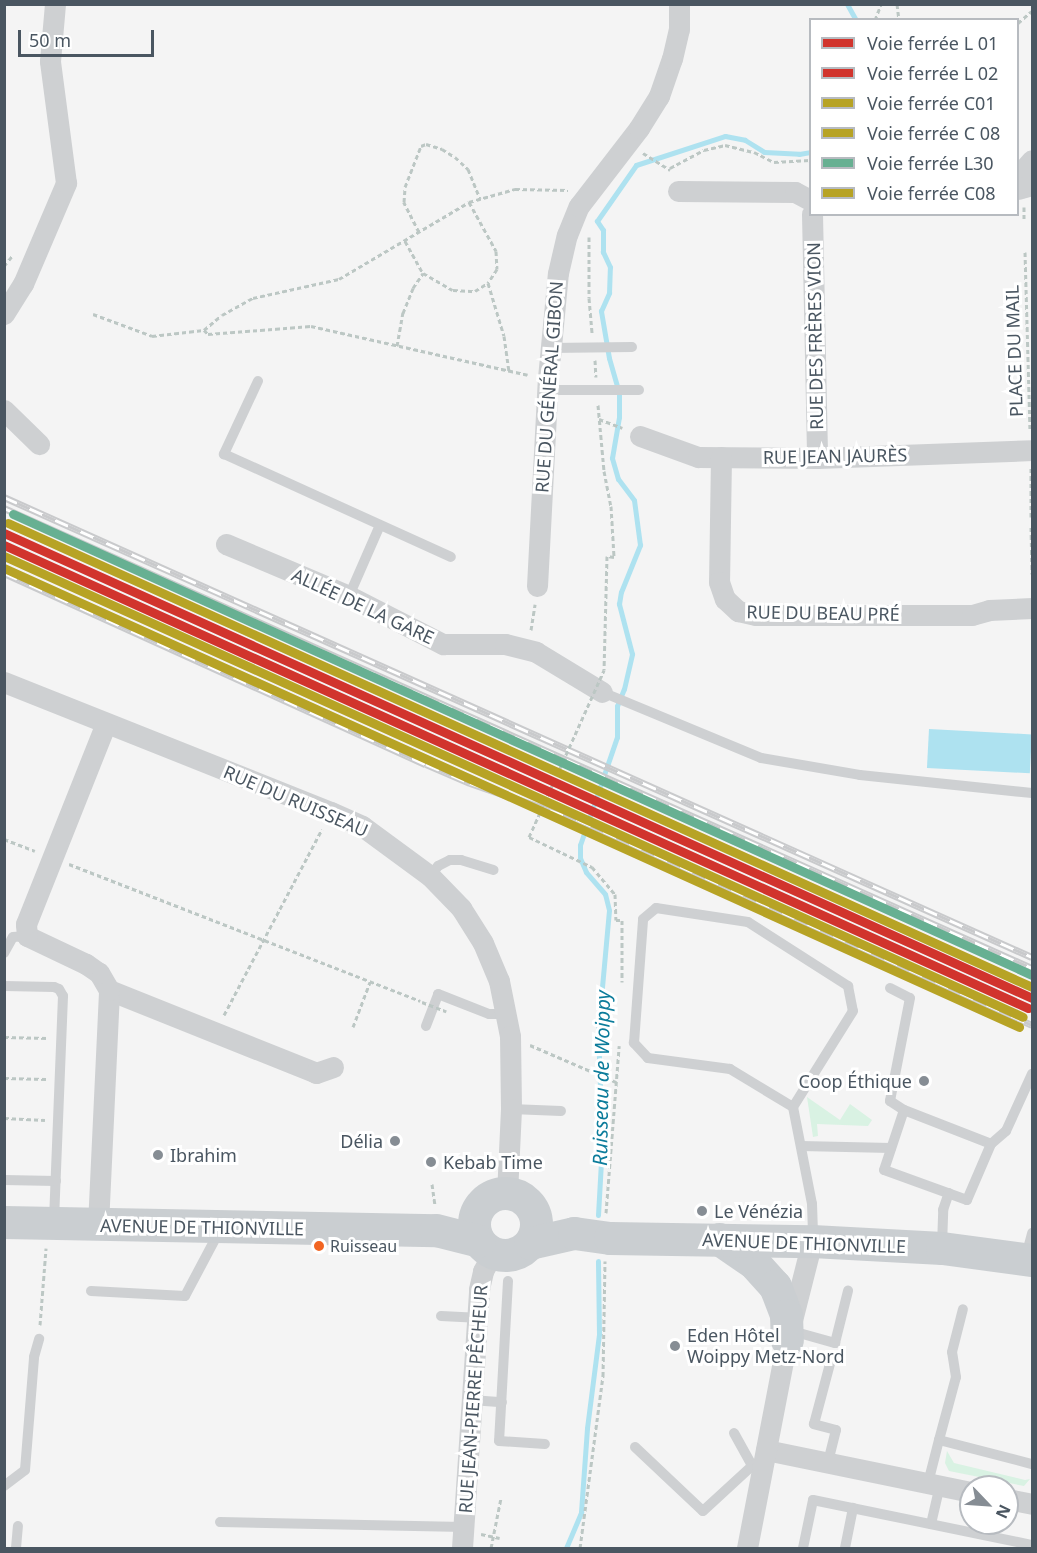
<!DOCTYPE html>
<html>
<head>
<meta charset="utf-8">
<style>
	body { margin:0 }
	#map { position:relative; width:1037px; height:1553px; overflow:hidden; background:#f4f4f4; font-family:"Noto Sans",sans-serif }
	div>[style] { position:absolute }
	.green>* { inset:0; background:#d9f2e3 }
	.water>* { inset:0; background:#aee2f0; transform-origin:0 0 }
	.stream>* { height:5px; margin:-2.5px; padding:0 2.5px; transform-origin:2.5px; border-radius:2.5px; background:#aee2f0 }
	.path>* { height:3px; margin-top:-1.5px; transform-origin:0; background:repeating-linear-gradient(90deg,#bcc7c4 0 4.5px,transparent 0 7.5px) }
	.lane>* { height:10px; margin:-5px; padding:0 5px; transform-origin:5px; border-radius:5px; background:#ced0d2 }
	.street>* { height:21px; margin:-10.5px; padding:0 10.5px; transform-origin:10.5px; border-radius:10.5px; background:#ced0d2 }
	.primary>* { height:33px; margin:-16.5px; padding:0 16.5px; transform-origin:16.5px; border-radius:16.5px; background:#caced1 }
	.primary>.ring { margin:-16.5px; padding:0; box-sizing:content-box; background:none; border:33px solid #caced1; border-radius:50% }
	.rail>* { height:7px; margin-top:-3.5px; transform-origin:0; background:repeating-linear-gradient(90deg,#fff 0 14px,#c9cacc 0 28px); box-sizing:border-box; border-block:2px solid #c9cacc }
	.path-bridge>* { height:3px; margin-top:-1.5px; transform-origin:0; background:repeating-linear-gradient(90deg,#bcc7c4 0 4.5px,transparent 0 7.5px) }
	.rail-1>* { height:9px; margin:-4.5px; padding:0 4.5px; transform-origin:4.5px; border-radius:4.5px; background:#d1342d }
	.rail-2>* { height:9px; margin:-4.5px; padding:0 4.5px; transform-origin:4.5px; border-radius:4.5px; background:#d1342d }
	.rail-3>* { height:9px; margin:-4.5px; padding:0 4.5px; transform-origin:4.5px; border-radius:4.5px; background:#b7a325 }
	.rail-4>* { height:9px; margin:-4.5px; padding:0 4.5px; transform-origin:4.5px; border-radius:4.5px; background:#b7a325 }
	.rail-5>* { height:9px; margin:-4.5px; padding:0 4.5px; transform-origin:4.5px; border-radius:4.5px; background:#67b092 }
	.rail-6>* { height:9px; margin:-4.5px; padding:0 4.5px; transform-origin:4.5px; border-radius:4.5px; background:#b7a325 }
	.dots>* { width:16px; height:16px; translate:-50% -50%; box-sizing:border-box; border:3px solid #fff; border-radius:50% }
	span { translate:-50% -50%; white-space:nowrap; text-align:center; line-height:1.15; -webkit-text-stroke:6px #fff; paint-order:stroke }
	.bus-label { font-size:16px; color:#4a5661 }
	.left { translate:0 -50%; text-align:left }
	.street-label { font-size:18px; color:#4a5661 }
	.poi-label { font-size:18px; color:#4a5661 }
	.right { translate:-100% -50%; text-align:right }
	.water-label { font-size:20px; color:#0c7c9b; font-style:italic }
	.frame { position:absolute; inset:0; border:6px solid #4a5661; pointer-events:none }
	.legend { position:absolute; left:809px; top:18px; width:210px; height:198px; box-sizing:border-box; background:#fff; border:2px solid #b7bbc0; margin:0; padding:8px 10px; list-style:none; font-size:18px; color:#4a5661 }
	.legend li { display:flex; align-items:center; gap:12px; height:30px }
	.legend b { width:30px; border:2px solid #b7bbc0 }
	.north { position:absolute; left:959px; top:1475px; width:60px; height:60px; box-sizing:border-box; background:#fff; border:2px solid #b7bbc0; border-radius:50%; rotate:115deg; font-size:16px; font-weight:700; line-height:24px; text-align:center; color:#4a5661 }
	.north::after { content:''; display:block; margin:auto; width:21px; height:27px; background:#868d94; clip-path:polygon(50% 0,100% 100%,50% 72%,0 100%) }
	.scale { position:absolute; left:18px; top:30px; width:136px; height:27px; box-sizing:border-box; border:3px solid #4a5661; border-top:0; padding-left:8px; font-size:18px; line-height:21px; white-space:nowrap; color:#4a5661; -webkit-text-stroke:4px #fff; paint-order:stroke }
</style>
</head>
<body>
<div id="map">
	<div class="green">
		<div style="clip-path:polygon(807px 1097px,840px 1120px,850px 1104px,872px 1120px,868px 1126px,817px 1124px,818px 1136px,813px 1137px)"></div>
		<div style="clip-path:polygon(947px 1451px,954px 1463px,1025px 1480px,1030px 1479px,1024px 1486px,949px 1471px,945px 1463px)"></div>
	</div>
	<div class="water">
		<div style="left:929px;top:729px;width:103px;height:39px;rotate:3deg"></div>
	</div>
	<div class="stream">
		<div style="left:847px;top:4px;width:18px;rotate:61deg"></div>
		<div style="left:598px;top:1215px;width:71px;rotate:-86.8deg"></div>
		<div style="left:602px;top:1144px;width:113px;rotate:-92deg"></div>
		<div style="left:598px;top:1031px;width:121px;rotate:-84.8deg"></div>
		<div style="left:609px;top:910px;width:16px;rotate:-104deg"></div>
		<div style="left:605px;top:894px;width:29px;rotate:-131deg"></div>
		<div style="left:586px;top:872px;width:15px;rotate:-113deg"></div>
		<div style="left:580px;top:858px;width:13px;rotate:-90deg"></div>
		<div style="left:580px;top:845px;width:114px;rotate:-71.1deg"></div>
		<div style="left:617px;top:737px;width:31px;rotate:-90deg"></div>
		<div style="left:617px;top:706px;width:18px;rotate:-68deg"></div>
		<div style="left:624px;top:689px;width:36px;rotate:-77deg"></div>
		<div style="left:632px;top:654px;width:52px;rotate:-104.6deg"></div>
		<div style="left:619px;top:604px;width:12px;rotate:-81deg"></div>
		<div style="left:621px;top:592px;width:51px;rotate:-68deg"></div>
		<div style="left:640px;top:545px;width:45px;rotate:-97.6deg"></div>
		<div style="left:634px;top:500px;width:26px;rotate:-127deg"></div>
		<div style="left:618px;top:479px;width:22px;rotate:-106deg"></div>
		<div style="left:612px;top:458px;width:42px;rotate:-80.3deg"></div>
		<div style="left:619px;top:417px;width:24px;rotate:-90deg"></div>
		<div style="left:619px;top:393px;width:36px;rotate:-106deg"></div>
		<div style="left:609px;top:358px;width:48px;rotate:-99.7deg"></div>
		<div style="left:601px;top:311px;width:20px;rotate:-66deg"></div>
		<div style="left:609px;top:293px;width:26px;rotate:-88deg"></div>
		<div style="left:610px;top:267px;width:17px;rotate:-115deg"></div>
		<div style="left:603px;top:252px;width:22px;rotate:-90deg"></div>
		<div style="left:603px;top:230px;width:11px;rotate:-124deg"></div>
		<div style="left:597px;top:221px;width:68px;rotate:-55.1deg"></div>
		<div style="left:636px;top:165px;width:94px;rotate:-18deg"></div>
		<div style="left:725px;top:136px;width:20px;rotate:11deg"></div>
		<div style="left:745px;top:140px;width:22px;rotate:32deg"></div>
		<div style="left:764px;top:152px;width:35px;rotate:3deg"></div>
		<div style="left:799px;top:154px;width:11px;rotate:-10deg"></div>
		<div style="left:566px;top:1548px;width:39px;rotate:-67deg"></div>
		<div style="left:581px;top:1512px;width:84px;rotate:-85.9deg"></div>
		<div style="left:587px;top:1428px;width:95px;rotate:-82.7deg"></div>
		<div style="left:599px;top:1334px;width:73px;rotate:-90.8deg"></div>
	</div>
	<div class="path">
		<div style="left:897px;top:4px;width:16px;rotate:83deg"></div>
		<div style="left:875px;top:20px;width:17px;rotate:-69deg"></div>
		<div style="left:1018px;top:23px;width:18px;rotate:-41deg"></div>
		<div style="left:643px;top:153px;width:32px;rotate:32deg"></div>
		<div style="left:670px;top:168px;width:38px;rotate:-28deg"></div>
		<div style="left:704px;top:150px;width:22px;rotate:-13deg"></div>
		<div style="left:725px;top:145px;width:30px;rotate:14deg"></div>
		<div style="left:754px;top:152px;width:22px;rotate:27deg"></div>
		<div style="left:774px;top:162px;width:36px;rotate:-3deg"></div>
		<div style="left:469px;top:202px;width:56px;rotate:61.1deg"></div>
		<div style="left:496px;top:251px;width:18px;rotate:87deg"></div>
		<div style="left:497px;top:269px;width:17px;rotate:123deg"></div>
		<div style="left:488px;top:283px;width:55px;rotate:73.2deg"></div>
		<div style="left:504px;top:336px;width:35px;rotate:82deg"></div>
		<div style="left:1024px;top:207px;width:13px;rotate:90deg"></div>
		<div style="left:419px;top:232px;width:34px;rotate:-117deg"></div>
		<div style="left:404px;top:202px;width:15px;rotate:-86deg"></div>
		<div style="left:405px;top:187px;width:44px;rotate:-68.7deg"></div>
		<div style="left:421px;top:146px;width:5px;rotate:-22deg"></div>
		<div style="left:426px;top:144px;width:17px;rotate:17deg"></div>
		<div style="left:442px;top:149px;width:15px;rotate:32deg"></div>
		<div style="left:455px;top:157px;width:18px;rotate:43deg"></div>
		<div style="left:468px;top:169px;width:32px;rotate:68deg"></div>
		<div style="left:589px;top:237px;width:61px;rotate:90deg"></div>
		<div style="left:589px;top:298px;width:37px;rotate:85deg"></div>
		<div style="left:405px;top:241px;width:37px;rotate:61deg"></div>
		<div style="left:1025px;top:252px;width:179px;rotate:88.4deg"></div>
		<div style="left:4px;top:266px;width:14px;rotate:-51deg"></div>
		<div style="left:93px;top:314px;width:63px;rotate:20.4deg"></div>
		<div style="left:152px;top:336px;width:52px;rotate:-6.6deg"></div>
		<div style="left:204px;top:330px;width:23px;rotate:-40deg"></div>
		<div style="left:222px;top:315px;width:35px;rotate:-29deg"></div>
		<div style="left:253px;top:298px;width:88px;rotate:-12.5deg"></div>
		<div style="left:339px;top:279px;width:151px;rotate:-30.6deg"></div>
		<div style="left:469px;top:202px;width:48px;rotate:-15.8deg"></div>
		<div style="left:515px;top:189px;width:53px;rotate:1.1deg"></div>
		<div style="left:204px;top:330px;width:6px;rotate:45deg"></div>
		<div style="left:208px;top:334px;width:103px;rotate:-4.4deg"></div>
		<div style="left:311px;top:326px;width:222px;rotate:12.7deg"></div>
		<div style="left:397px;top:346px;width:34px;rotate:-80deg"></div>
		<div style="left:403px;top:313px;width:27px;rotate:-68deg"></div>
		<div style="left:413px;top:288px;width:18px;rotate:-56deg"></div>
		<div style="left:423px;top:273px;width:34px;rotate:30deg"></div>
		<div style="left:453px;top:290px;width:22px;rotate:3deg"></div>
		<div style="left:475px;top:291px;width:15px;rotate:-32deg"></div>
		<div style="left:595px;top:360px;width:17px;rotate:87deg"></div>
		<div style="left:598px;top:405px;width:66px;rotate:84.8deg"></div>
		<div style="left:604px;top:471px;width:36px;rotate:79deg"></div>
		<div style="left:611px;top:506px;width:51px;rotate:86.6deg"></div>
		<div style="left:614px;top:557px;width:7px;rotate:-172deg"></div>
		<div style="left:607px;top:556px;width:114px;rotate:91.5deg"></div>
		<div style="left:599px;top:419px;width:25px;rotate:21deg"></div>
		<div style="left:1031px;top:468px;width:49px;rotate:90deg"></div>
		<div style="left:1031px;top:527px;width:47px;rotate:88.8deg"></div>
		<div style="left:531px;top:630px;width:26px;rotate:-81deg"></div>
		<div style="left:529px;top:837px;width:70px;rotate:25.5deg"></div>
		<div style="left:592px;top:867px;width:35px;rotate:50deg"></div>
		<div style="left:615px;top:894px;width:26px;rotate:88deg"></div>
		<div style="left:616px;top:920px;width:6px"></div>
		<div style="left:622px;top:920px;width:62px;rotate:90deg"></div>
		<div style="left:4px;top:839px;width:33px;rotate:21deg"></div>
		<div style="left:69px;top:864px;width:377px;rotate:21.3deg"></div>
		<div style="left:224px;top:1015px;width:210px;rotate:-62.2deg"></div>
		<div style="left:353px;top:1027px;width:48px;rotate:-69.3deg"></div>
		<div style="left:4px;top:1037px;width:44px;rotate:1.3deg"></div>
		<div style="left:530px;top:1045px;width:94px;rotate:23.3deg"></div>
		<div style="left:4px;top:1078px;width:42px;rotate:1.4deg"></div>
		<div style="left:4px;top:1118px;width:41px;rotate:2.8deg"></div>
		<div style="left:432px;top:1184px;width:22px;rotate:82deg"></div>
		<div style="left:606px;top:1213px;width:168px;rotate:-85.5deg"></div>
		<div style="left:40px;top:1325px;width:77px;rotate:-85.5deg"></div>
		<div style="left:481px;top:1534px;width:19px;rotate:12deg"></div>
		<div style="left:491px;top:1548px;width:51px;rotate:-78.7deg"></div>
		<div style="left:580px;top:1548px;width:174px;rotate:-82.4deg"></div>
		<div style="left:603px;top:1376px;width:115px;rotate:-89deg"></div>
	</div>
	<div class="lane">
		<div style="left:550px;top:348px;width:82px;rotate:-0.7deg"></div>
		<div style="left:258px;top:381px;width:81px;rotate:115deg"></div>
		<div style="left:224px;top:454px;width:249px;rotate:24.4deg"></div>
		<div style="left:547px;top:390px;width:92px"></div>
		<div style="left:349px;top:596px;width:77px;rotate:-66.4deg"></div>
		<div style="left:602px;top:692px;width:172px;rotate:22.5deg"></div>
		<div style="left:761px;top:758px;width:100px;rotate:9.7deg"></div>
		<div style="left:860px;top:775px;width:173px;rotate:6deg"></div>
		<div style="left:430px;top:876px;width:13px;rotate:-51deg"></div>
		<div style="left:438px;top:866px;width:13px;rotate:-27deg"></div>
		<div style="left:450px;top:860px;width:11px"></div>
		<div style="left:461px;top:860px;width:34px;rotate:17deg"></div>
		<div style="left:4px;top:953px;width:18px;rotate:-61deg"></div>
		<div style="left:13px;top:937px;width:14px;rotate:-4deg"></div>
		<div style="left:4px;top:986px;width:50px;rotate:1.1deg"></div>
		<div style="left:54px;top:987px;width:5px;rotate:22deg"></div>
		<div style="left:59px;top:989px;width:8px;rotate:60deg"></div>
		<div style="left:63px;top:996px;width:224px;rotate:92.3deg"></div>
		<div style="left:890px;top:988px;width:22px;rotate:27deg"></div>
		<div style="left:910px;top:998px;width:105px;rotate:101deg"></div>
		<div style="left:890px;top:1101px;width:17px;rotate:33deg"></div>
		<div style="left:426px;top:1026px;width:34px;rotate:-69deg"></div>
		<div style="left:438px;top:994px;width:55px;rotate:21.4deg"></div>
		<div style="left:489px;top:1014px;width:17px"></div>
		<div style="left:793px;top:1107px;width:74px;rotate:-148.9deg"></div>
		<div style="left:730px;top:1069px;width:83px;rotate:-172.4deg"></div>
		<div style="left:648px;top:1058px;width:21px;rotate:-133deg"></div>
		<div style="left:634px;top:1043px;width:124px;rotate:-85.8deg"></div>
		<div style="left:643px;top:919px;width:17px;rotate:-40deg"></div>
		<div style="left:656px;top:908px;width:93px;rotate:8.7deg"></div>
		<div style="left:748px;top:922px;width:119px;rotate:32.6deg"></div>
		<div style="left:848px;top:986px;width:25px;rotate:79deg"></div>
		<div style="left:853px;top:1011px;width:113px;rotate:122deg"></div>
		<div style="left:793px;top:1107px;width:99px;rotate:78.9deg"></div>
		<div style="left:812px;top:1204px;width:34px;rotate:88deg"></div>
		<div style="left:511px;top:1109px;width:50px;rotate:2.3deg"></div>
		<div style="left:904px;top:1110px;width:93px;rotate:21.3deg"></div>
		<div style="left:991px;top:1144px;width:61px;rotate:113.2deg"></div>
		<div style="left:967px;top:1200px;width:88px;rotate:-160.1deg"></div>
		<div style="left:884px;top:1170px;width:63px;rotate:-71.6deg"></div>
		<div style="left:991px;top:1144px;width:20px;rotate:-41deg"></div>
		<div style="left:1006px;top:1131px;width:63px;rotate:-65.5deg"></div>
		<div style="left:801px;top:1146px;width:90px;rotate:1.3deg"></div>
		<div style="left:4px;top:1180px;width:52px;rotate:1.1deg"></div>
		<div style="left:942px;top:1246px;width:36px;rotate:-88deg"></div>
		<div style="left:943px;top:1210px;width:18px;rotate:-71deg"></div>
		<div style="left:1026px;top:1256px;width:24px;rotate:-75deg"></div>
		<div style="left:508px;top:1281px;width:160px;rotate:93.2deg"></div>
		<div style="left:499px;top:1441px;width:46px;rotate:3.7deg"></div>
		<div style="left:91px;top:1291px;width:94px;rotate:3deg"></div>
		<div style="left:185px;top:1296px;width:75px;rotate:-62.1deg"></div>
		<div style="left:441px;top:1316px;width:35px;rotate:3deg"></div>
		<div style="left:792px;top:1331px;width:45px;rotate:15.6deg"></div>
		<div style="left:835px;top:1343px;width:54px;rotate:-76deg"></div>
		<div style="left:471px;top:1400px;width:31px;rotate:4deg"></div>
		<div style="left:734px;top:1433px;width:38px;rotate:61deg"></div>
		<div style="left:752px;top:1466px;width:5px"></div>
		<div style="left:939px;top:1440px;width:65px;rotate:-74.9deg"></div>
		<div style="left:956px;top:1377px;width:25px;rotate:-99deg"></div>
		<div style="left:952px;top:1352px;width:44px;rotate:-75.7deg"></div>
		<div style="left:635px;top:1447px;width:93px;rotate:43.3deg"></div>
		<div style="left:703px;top:1511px;width:67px;rotate:-42.6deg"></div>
		<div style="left:828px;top:1462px;width:33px;rotate:-76deg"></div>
		<div style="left:836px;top:1430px;width:23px;rotate:-165deg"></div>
		<div style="left:814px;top:1424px;width:62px;rotate:-75.1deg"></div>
		<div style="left:928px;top:1483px;width:44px;rotate:-75.7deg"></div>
		<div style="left:939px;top:1440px;width:96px;rotate:14.5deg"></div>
		<div style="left:4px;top:1486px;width:26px;rotate:-37deg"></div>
		<div style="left:25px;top:1470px;width:113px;rotate:-85.4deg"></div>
		<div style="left:34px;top:1357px;width:19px;rotate:-74deg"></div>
		<div style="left:220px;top:1522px;width:244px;rotate:1.2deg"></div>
		<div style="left:931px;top:1524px;width:40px;rotate:-77deg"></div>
		<div style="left:16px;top:1548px;width:22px;rotate:-85deg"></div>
		<div style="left:803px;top:1548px;width:49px;rotate:-78.2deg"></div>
		<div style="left:813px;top:1500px;width:224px;rotate:11.6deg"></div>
		<div style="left:845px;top:1548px;width:41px;rotate:-78.7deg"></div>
	</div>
	<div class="street">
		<div style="left:1018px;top:176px;width:21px;rotate:-49deg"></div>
		<div style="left:1018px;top:189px;width:15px;rotate:-16deg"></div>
		<div style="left:678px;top:191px;width:117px;rotate:0.5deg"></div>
		<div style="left:795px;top:192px;width:17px;rotate:28deg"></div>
		<div style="left:812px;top:214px;width:244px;rotate:88.8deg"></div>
		<div style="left:4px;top:314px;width:36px;rotate:-58deg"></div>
		<div style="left:23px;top:284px;width:110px;rotate:-66.9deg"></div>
		<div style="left:66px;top:183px;width:123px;rotate:-97.5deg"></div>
		<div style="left:50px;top:61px;width:57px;rotate:-85deg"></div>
		<div style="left:4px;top:410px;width:49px;rotate:44.2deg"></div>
		<div style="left:640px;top:436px;width:62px;rotate:19.9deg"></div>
		<div style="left:698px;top:457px;width:119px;rotate:0.5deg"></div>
		<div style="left:817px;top:458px;width:215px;rotate:-2.1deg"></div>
		<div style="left:721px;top:457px;width:125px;rotate:90.9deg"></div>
		<div style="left:719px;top:582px;width:18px;rotate:71deg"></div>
		<div style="left:725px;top:599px;width:18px;rotate:43deg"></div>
		<div style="left:738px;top:611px;width:18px;rotate:13deg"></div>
		<div style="left:756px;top:615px;width:216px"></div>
		<div style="left:972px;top:615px;width:18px;rotate:-16deg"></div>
		<div style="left:989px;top:610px;width:43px;rotate:-2.7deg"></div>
		<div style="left:226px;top:544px;width:134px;rotate:22.9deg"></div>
		<div style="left:349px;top:596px;width:106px;rotate:27.1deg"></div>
		<div style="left:443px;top:644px;width:62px"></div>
		<div style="left:505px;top:644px;width:32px;rotate:14deg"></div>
		<div style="left:536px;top:652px;width:77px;rotate:31.2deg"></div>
		<div style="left:537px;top:586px;width:208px;rotate:-87deg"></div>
		<div style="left:548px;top:378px;width:105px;rotate:-84.6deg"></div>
		<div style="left:558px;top:273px;width:39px;rotate:-77deg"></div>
		<div style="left:567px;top:235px;width:31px;rotate:-68deg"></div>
		<div style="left:579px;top:206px;width:98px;rotate:-52.4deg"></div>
		<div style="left:639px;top:128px;width:38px;rotate:-58deg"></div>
		<div style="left:659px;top:96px;width:39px;rotate:-71deg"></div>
		<div style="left:672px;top:59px;width:31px;rotate:-77deg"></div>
		<div style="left:679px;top:29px;width:25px;rotate:-90deg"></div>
		<div style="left:4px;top:682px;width:352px;rotate:21.7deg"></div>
		<div style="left:331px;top:812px;width:34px;rotate:24deg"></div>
		<div style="left:362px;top:826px;width:84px;rotate:36.3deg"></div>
		<div style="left:430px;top:876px;width:45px;rotate:45.9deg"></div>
		<div style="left:461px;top:908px;width:41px;rotate:57.8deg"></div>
		<div style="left:483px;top:943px;width:41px;rotate:67.2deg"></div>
		<div style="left:499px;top:981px;width:56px;rotate:78.7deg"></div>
		<div style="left:510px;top:1036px;width:73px;rotate:89.2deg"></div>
		<div style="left:511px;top:1109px;width:84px;rotate:92.7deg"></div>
		<div style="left:109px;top:990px;width:223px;rotate:21.8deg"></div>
		<div style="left:316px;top:1073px;width:18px;rotate:-19deg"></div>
		<div style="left:98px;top:1225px;width:235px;rotate:-87.3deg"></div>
		<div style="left:109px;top:990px;width:20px;rotate:-120deg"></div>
		<div style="left:99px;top:973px;width:16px;rotate:-145deg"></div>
		<div style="left:86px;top:964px;width:65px;rotate:-154.6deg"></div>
		<div style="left:27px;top:936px;width:12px;rotate:-95deg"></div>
		<div style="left:26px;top:924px;width:216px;rotate:-68.3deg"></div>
		<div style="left:766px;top:1450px;width:209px;rotate:11.6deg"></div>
		<div style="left:1007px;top:1499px;width:25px;rotate:11deg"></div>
		<div style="left:462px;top:1548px;width:260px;rotate:-86.2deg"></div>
		<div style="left:479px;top:1289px;width:18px;rotate:-77deg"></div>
		<div style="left:483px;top:1271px;width:21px;rotate:-61deg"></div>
		<div style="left:747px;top:1548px;width:212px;rotate:-79.1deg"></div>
		<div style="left:787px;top:1340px;width:102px;rotate:-75.8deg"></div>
	</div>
	<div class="primary">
		<div class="ring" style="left:474px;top:1193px;width:29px;height:29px"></div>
		<div style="left:4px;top:1222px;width:432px;rotate:1.1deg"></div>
		<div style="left:436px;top:1230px;width:44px;rotate:14.3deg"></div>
		<div style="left:719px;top:1239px;width:42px;rotate:34.4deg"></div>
		<div style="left:754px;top:1263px;width:31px;rotate:48deg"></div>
		<div style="left:775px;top:1286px;width:31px;rotate:69deg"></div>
		<div style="left:786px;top:1315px;width:25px;rotate:88deg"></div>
		<div style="left:530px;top:1243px;width:45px;rotate:-12.8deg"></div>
		<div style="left:574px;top:1233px;width:36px;rotate:8deg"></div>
		<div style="left:610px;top:1238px;width:202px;rotate:0.9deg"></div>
		<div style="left:812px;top:1241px;width:130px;rotate:3.1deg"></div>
		<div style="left:942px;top:1248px;width:91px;rotate:7.6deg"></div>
	</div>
	<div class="rail">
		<div style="left:4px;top:497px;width:1126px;rotate:24.11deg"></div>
		<div style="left:4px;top:508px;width:1126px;rotate:24.11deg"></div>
		<div style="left:4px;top:573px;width:463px;rotate:24.4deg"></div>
		<div style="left:426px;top:764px;width:48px;rotate:23.4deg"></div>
		<div style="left:470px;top:783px;width:114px;rotate:18.9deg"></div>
		<div style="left:578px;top:820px;width:498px;rotate:24.3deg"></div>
	</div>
	<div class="path-bridge">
		<div style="left:529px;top:837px;width:183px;rotate:-65.8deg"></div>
		<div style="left:422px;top:1002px;width:26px;rotate:21deg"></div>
	</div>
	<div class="rail-1">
		<div style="left:4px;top:533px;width:1128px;rotate:24.34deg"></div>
	</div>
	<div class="rail-2">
		<div style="left:4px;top:545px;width:1124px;rotate:24.33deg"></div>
	</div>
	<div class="rail-3">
		<div style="left:8px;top:523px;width:1124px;rotate:24.38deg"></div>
	</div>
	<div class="rail-4">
		<div style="left:4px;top:556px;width:1118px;rotate:24.34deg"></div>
	</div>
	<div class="rail-5">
		<div style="left:13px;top:514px;width:1118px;rotate:24.34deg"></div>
	</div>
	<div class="rail-6">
		<div style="left:4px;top:568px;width:1114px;rotate:24.33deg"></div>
	</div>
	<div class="dots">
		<div style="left:924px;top:1081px;background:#868d94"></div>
		<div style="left:395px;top:1141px;background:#868d94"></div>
		<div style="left:158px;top:1155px;background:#868d94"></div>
		<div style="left:431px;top:1162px;background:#868d94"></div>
		<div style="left:702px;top:1211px;background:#868d94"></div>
		<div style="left:319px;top:1246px;background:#f26522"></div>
		<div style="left:675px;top:1346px;background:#868d94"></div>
	</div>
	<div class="bus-label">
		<span class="left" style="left:330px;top:1246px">Ruisseau</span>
	</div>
	<div class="street-label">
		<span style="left:815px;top:336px;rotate:-91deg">RUE DES FRÈRES VION</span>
		<span style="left:1014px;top:351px;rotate:-92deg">PLACE DU MAIL</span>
		<span style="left:549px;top:387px;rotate:-86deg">RUE DU GÉNÉRAL GIBON</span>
		<span style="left:835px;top:456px;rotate:-1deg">RUE JEAN JAURÈS</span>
		<span style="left:363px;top:606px;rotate:25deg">ALLÉE DE LA GARE</span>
		<span style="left:823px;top:613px;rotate:1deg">RUE DU BEAU PRÉ</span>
		<span style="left:296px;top:801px;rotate:23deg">RUE DU RUISSEAU</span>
		<span style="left:202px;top:1227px;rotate:1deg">AVENUE DE THIONVILLE</span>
		<span style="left:804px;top:1243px;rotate:2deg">AVENUE DE THIONVILLE</span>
		<span style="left:473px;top:1399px;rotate:-86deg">RUE JEAN-PIERRE PÊCHEUR</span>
	</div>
	<div class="poi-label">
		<span class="right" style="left:912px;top:1081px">Coop Éthique</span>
		<span class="right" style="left:383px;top:1141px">Délia</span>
		<span class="left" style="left:170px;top:1155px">Ibrahim</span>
		<span class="left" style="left:443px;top:1162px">Kebab Time</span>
		<span class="left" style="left:714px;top:1211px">Le Vénézia</span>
		<span class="left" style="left:687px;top:1346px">Eden Hôtel<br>Woippy Metz-Nord</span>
	</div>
	<div class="water-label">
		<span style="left:601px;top:1078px;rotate:-89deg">Ruisseau de Woippy</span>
	</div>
	<div class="frame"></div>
	<ul class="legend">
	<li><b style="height:8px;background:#d1342d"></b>Voie ferrée L 01</li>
	<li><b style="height:8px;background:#d1342d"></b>Voie ferrée L 02</li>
	<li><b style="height:8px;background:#b7a325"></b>Voie ferrée C01</li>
	<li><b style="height:8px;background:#b7a325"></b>Voie ferrée C 08</li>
	<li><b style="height:8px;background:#67b092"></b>Voie ferrée L30</li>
	<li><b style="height:8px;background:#b7a325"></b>Voie ferrée C08</li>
	</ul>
	<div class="north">N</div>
	<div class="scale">50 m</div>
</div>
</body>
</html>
